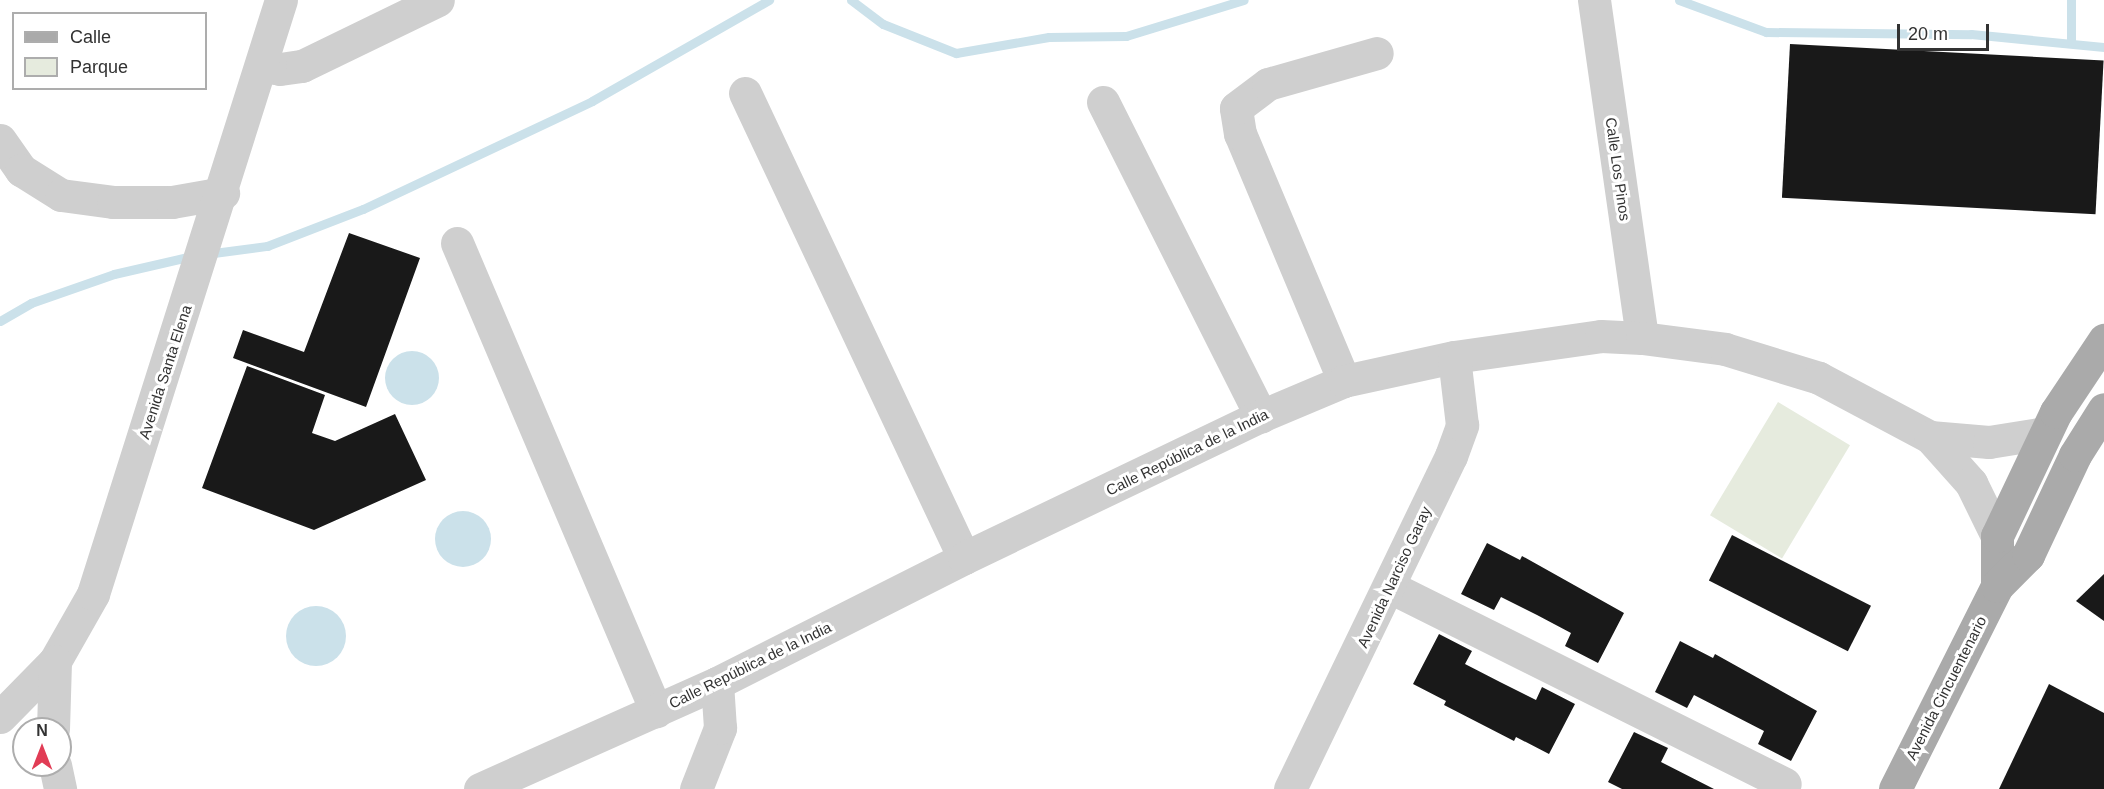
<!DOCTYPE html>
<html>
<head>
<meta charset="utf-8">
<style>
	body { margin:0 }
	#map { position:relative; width:2104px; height:789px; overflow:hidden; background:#fff; font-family:Helvetica,sans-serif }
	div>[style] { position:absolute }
	.green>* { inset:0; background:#e6ebde; transform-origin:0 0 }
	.water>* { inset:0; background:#cbe1ea }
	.round { border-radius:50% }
	.stream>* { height:9px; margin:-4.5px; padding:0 4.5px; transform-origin:4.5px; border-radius:4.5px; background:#cbe1ea }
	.building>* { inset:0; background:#191919; transform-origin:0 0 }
	.minor>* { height:33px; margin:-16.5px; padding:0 16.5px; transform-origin:16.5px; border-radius:16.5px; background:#cfcfcf }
	.major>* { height:33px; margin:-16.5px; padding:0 16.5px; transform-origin:16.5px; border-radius:16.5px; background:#aaa }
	span { translate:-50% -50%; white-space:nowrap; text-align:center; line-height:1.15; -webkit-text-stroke:6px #fff; paint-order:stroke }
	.street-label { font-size:15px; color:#323232 }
	.legend { position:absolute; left:12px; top:12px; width:195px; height:78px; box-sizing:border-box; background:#fff; border:2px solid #adadad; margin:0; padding:8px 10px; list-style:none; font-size:18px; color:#323232 }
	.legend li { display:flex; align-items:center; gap:12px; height:30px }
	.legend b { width:30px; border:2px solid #adadad }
	.north { position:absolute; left:12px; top:717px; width:60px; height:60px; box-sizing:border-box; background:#fff; border:2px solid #adadad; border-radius:50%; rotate:0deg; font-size:16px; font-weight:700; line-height:24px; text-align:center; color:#323232 }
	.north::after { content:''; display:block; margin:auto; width:21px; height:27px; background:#e13c55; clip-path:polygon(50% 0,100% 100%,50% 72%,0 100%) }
	.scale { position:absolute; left:1897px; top:24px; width:92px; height:27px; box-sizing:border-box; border:3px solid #323232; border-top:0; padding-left:8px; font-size:18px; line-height:21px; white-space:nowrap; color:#323232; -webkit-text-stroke:4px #fff; paint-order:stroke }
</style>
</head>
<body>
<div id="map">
	<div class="green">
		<div style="left:1778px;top:402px;width:84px;height:132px;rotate:31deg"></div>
	</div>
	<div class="water">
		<div class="round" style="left:385px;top:351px;width:54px;height:54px"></div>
		<div class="round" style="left:435px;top:511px;width:56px;height:56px"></div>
		<div class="round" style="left:286px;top:606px;width:60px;height:60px"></div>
	</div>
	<div class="stream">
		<div style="left:851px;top:0;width:40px;rotate:37deg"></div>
		<div style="left:883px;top:24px;width:79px;rotate:21.7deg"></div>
		<div style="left:956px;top:53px;width:94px;rotate:-9.8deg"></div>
		<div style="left:1049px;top:37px;width:77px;rotate:-0.7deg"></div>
		<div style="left:1126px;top:36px;width:123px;rotate:-17deg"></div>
		<div style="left:1679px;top:0;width:93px;rotate:20.2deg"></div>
		<div style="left:1766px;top:32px;width:205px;rotate:0.6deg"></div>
		<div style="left:1971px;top:34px;width:134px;rotate:5.6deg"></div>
		<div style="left:2071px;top:0;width:42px;rotate:90deg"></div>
		<div style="left:206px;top:254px;width:62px;rotate:-7.5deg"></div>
		<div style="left:267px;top:246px;width:103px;rotate:-21.1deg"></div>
		<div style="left:363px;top:209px;width:253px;rotate:-25.2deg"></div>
		<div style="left:592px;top:101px;width:204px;rotate:-29.7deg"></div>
		<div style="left:0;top:321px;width:36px;rotate:-30deg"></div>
		<div style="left:31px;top:303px;width:88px;rotate:-19.3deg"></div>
		<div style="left:114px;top:274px;width:80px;rotate:-13deg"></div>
	</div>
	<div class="building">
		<div style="left:1790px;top:44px;width:314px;height:154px;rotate:3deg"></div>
		<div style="clip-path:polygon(349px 233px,420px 258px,366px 407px,233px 358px,243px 330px,304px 352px)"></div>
		<div style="clip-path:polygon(247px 366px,325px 395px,312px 433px,335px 441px,395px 414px,426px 480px,314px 530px,202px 488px)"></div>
		<div style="left:1732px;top:535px;width:156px;height:51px;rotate:27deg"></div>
		<div style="clip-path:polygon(1487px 543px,1520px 560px,1522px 556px,1624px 613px,1598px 663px,1565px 646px,1571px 633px,1537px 615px,1501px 597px,1494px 610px,1461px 594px)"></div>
		<div style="clip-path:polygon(2104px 574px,2104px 621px,2076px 601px)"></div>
		<div style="clip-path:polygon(1439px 634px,1472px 651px,1465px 664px,1500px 682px,1536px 700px,1542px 687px,1575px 704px,1549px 754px,1516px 737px,1514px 741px,1444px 705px,1446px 701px,1413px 684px)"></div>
		<div style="clip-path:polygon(1680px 641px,1713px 658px,1715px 654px,1817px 711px,1791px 761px,1758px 744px,1764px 731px,1694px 695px,1687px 708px,1655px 692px)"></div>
		<div style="clip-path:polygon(2049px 684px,2104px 713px,2104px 789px,1999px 789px)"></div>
		<div style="clip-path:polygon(1634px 732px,1668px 748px,1661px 762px,1714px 789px,1622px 789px,1608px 782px)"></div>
	</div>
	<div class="minor">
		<div style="left:1594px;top:0;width:341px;rotate:81.9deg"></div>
		<div style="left:262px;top:66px;width:18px;rotate:9deg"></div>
		<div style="left:280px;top:69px;width:22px;rotate:-8deg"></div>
		<div style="left:302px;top:66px;width:151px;rotate:-25.9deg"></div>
		<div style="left:745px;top:93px;width:514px;rotate:64.78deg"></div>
		<div style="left:1103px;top:102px;width:352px;rotate:63.3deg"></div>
		<div style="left:0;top:140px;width:37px;rotate:55deg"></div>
		<div style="left:21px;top:170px;width:47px;rotate:32deg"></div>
		<div style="left:61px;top:195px;width:52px;rotate:7.7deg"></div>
		<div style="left:113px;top:202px;width:59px"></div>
		<div style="left:172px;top:202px;width:52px;rotate:-10deg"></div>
		<div style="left:457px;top:243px;width:509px;rotate:66.96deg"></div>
		<div style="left:1344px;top:381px;width:268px;rotate:-112.8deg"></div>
		<div style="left:1240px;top:134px;width:26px;rotate:-99deg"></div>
		<div style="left:1236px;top:108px;width:40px;rotate:-37deg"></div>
		<div style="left:1268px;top:84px;width:113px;rotate:-15.9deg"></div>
		<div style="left:1930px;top:437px;width:59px;rotate:4.8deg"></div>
		<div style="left:1989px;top:442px;width:57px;rotate:-9.1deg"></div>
		<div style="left:1390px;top:587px;width:441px;rotate:26.5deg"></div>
		<div style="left:0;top:717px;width:78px;rotate:-45.5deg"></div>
		<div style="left:55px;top:661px;width:77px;rotate:-60.4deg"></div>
		<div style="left:93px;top:594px;width:623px;rotate:-72.44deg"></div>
		<div style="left:53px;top:729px;width:68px;rotate:-88.3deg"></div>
		<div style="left:55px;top:765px;width:25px;rotate:78deg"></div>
		<div style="left:480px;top:789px;width:260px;rotate:-24.1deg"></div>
		<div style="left:717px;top:683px;width:277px;rotate:-26.8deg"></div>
		<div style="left:964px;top:558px;width:329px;rotate:-25.6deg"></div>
		<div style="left:1261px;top:416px;width:90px;rotate:-22.9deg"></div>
		<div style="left:1344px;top:381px;width:113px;rotate:-12.3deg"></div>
		<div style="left:1454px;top:357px;width:148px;rotate:-8.1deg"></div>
		<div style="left:1601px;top:336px;width:41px;rotate:2.8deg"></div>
		<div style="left:1642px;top:338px;width:84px;rotate:7.5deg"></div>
		<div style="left:1725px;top:349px;width:98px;rotate:17.1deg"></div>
		<div style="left:1819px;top:378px;width:126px;rotate:28deg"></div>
		<div style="left:1930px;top:437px;width:62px;rotate:48.3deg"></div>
		<div style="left:1971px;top:483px;width:59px;rotate:63.9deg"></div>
		<div style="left:696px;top:789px;width:66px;rotate:-68.5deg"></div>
		<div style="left:720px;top:728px;width:45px;rotate:-93.8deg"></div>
		<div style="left:1290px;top:789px;width:370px;rotate:-64.2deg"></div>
		<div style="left:1451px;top:456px;width:33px;rotate:-70deg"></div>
		<div style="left:1462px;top:425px;width:68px;rotate:-96.7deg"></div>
	</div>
	<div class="major">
		<div style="left:1997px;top:586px;width:50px;rotate:-90deg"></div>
		<div style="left:1997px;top:536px;width:137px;rotate:-64.6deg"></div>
		<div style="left:2056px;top:412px;width:87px;rotate:-56.3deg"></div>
		<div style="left:1895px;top:789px;width:227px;rotate:-63.3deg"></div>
		<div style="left:1997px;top:586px;width:44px;rotate:-45deg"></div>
		<div style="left:2028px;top:555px;width:110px;rotate:-64.8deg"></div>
		<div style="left:2075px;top:455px;width:54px;rotate:-57.8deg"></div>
	</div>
	<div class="street-label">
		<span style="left:1618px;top:169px;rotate:82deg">Calle Los Pinos</span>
		<span style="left:165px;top:372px;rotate:-72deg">Avenida Santa Elena</span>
		<span style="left:1187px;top:452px;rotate:-26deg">Calle República de la India</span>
		<span style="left:1394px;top:577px;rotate:-65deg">Avenida Narciso Garay</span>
		<span style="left:750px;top:665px;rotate:-26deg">Calle República de la India</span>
		<span style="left:1946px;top:688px;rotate:-63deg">Avenida Cincuentenario</span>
	</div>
	<ul class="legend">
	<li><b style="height:8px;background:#aaa"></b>Calle</li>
	<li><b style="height:16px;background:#e6ebde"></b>Parque</li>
	</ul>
	<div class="north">N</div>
	<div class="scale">20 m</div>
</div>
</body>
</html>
